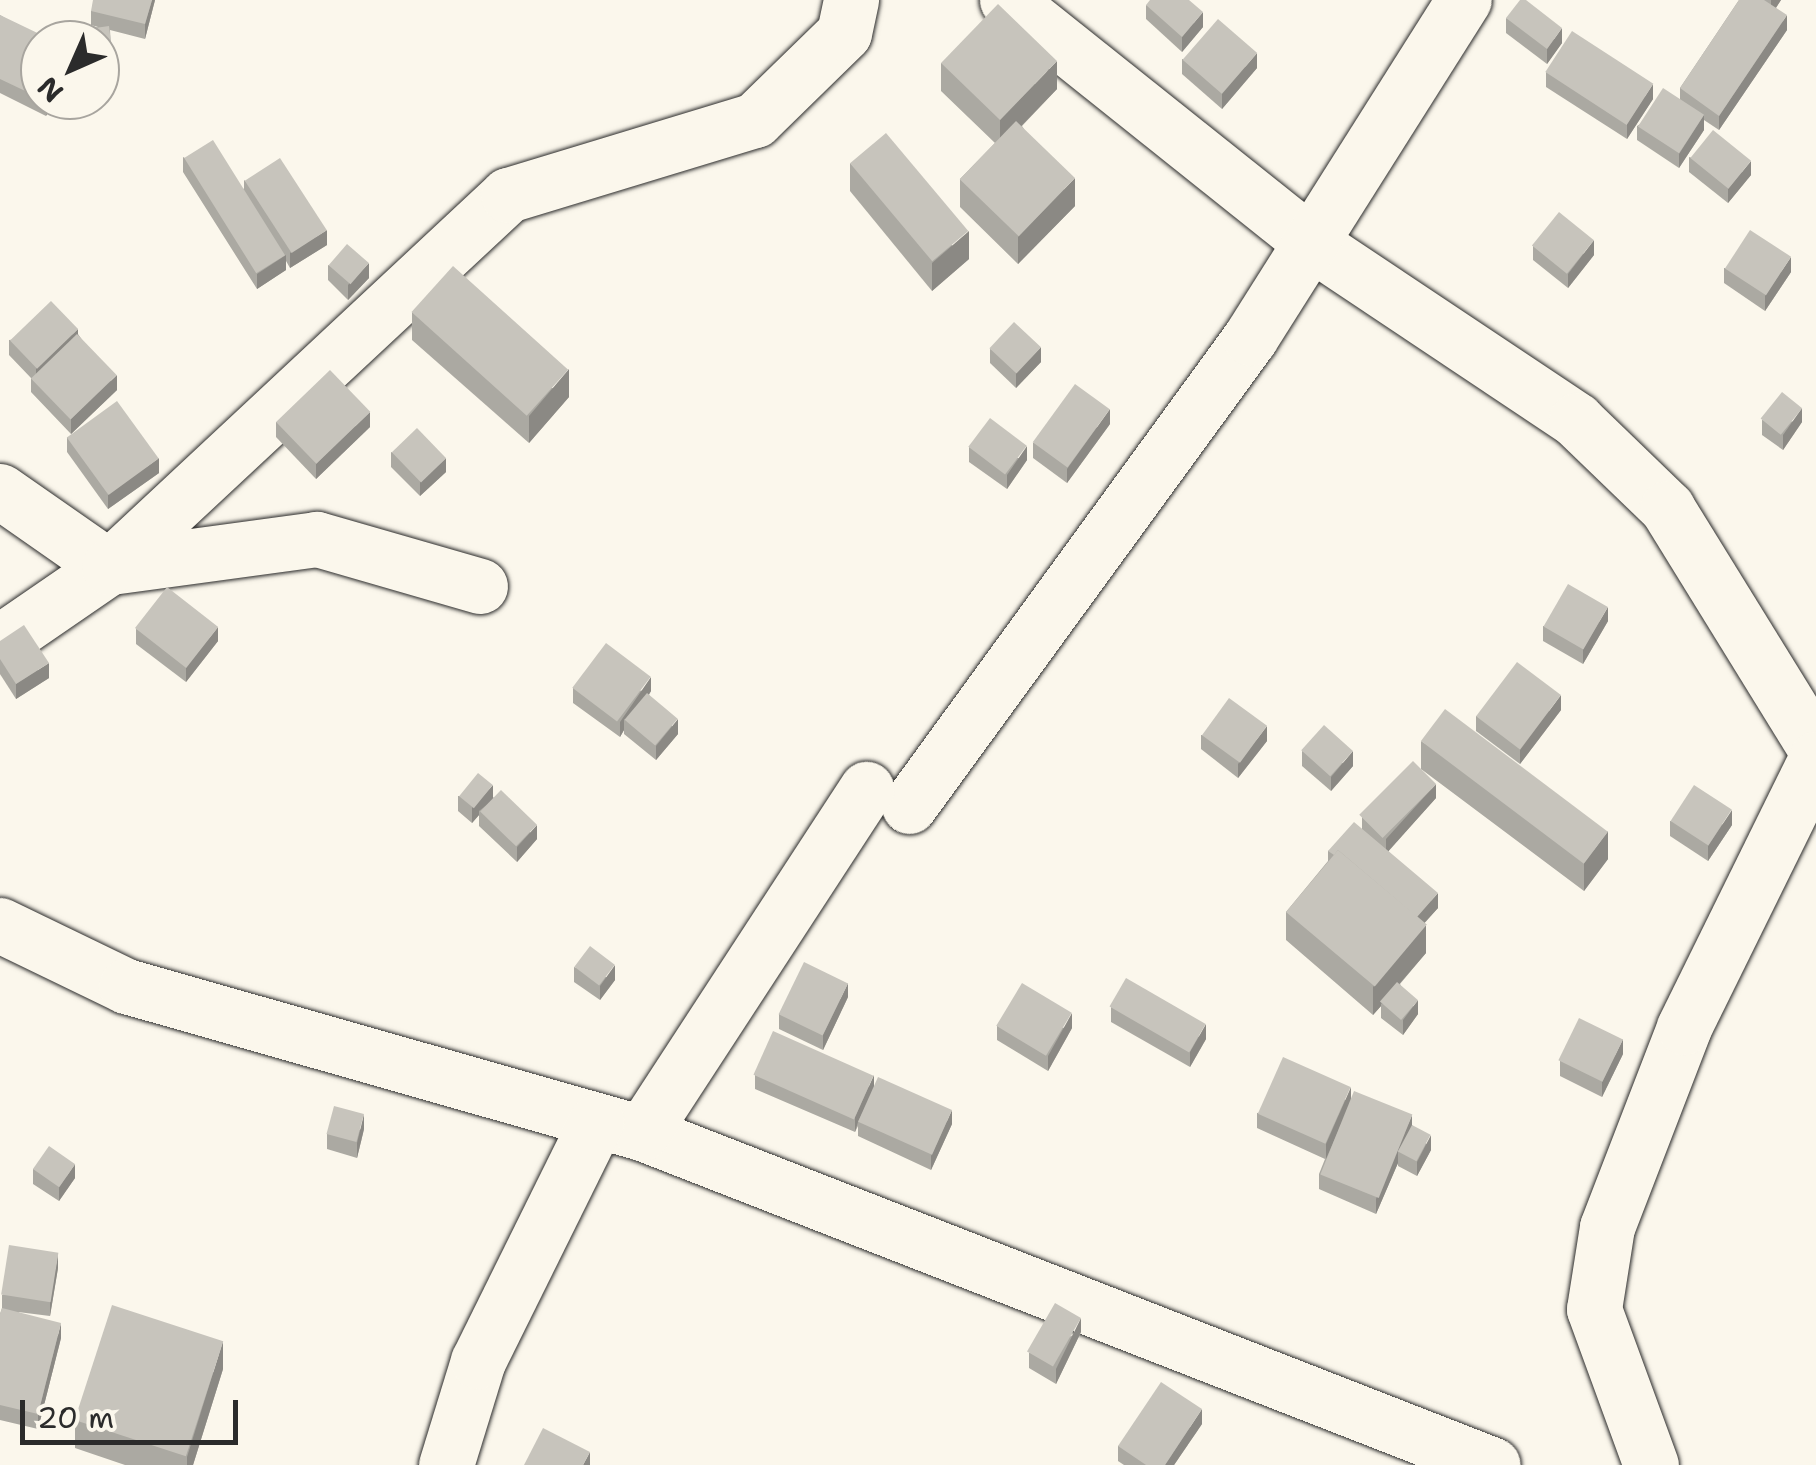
<!DOCTYPE html>
<html>
<head>
<meta charset="utf-8">
<style>
	body { margin:0 }
	#map { position:relative; width:1816px; height:1465px; overflow:hidden; background:#fbf7ec; font-family:"Shantell Sans",sans-serif }
	div>[style] { position:absolute }
	.roads { filter:drop-shadow(0 0 2px #2b2b2b) drop-shadow(0 0 2px #2b2b2b) }
	.street>* { height:55px; margin:-27.5px; padding:0 27.5px; transform-origin:27.5px; border-radius:27.5px; background:#fbf7ec }
	.wall>* { inset:0; background:#aba9a2 }
	.shaded-wall>* { inset:0; background:#8b8984 }
	.building>* { inset:0; background:#c7c4bc; transform-origin:0 0 }
	span { translate:-50% -50%; white-space:nowrap; text-align:center; line-height:1.15; -webkit-text-stroke:9px #fbf7ec; paint-order:stroke }
	.north { position:absolute; left:20px; top:20px; width:100px; height:100px; box-sizing:border-box; background:#fbf7ec; border:2px solid #a8a59f; border-radius:50%; rotate:225deg; font-size:28px; font-weight:700; line-height:40px; text-align:center; color:#2b2b2b }
	.north::after { content:''; display:block; margin:auto; width:35px; height:45px; background:#2b2b2b; clip-path:polygon(50% 0,100% 100%,50% 72%,0 100%) }
	.scale { position:absolute; left:20px; top:1400px; width:218px; height:45px; box-sizing:border-box; border:5px solid #2b2b2b; border-top:0; padding-left:12px; font-size:30px; line-height:35px; white-space:nowrap; color:#2b2b2b; -webkit-text-stroke:8px #fbf7ec; paint-order:stroke }
</style>
</head>
<body>
<div id="map">
	<div class="roads">
		<div class="street">
			<div style="left:1007px;top:0;width:389px;rotate:38.6deg"></div>
			<div style="left:1311px;top:243px;width:319px;rotate:33.7deg"></div>
			<div style="left:1576px;top:420px;width:127px;rotate:44deg"></div>
			<div style="left:1667px;top:508px;width:283px;rotate:58.3deg"></div>
			<div style="left:0;top:491px;width:133px;rotate:34.9deg"></div>
			<div style="left:109px;top:567px;width:132px;rotate:145.5deg"></div>
			<div style="left:480px;top:586px;width:170px;rotate:-163.9deg"></div>
			<div style="left:317px;top:539px;width:210px;rotate:172.3deg"></div>
			<div style="left:109px;top:567px;width:546px;rotate:-42.99deg"></div>
			<div style="left:508px;top:195px;width:258px;rotate:-16.9deg"></div>
			<div style="left:755px;top:120px;width:124px;rotate:-44.3deg"></div>
			<div style="left:844px;top:33px;width:34px;rotate:-78deg"></div>
			<div style="left:909px;top:806px;width:579px;rotate:-53.92deg"></div>
			<div style="left:1250px;top:338px;width:400px;rotate:-57.7deg"></div>
			<div style="left:0;top:925px;width:140px;rotate:25.8deg"></div>
			<div style="left:126px;top:986px;width:537px;rotate:15.9deg"></div>
			<div style="left:642px;top:1133px;width:913px;rotate:21.31deg"></div>
			<div style="left:642px;top:1133px;width:411px;rotate:-56.9deg"></div>
			<div style="left:446px;top:1465px;width:109px;rotate:-72.9deg"></div>
			<div style="left:478px;top:1361px;width:267px;rotate:-63.7deg"></div>
			<div style="left:1651px;top:1465px;width:166px;rotate:-110.1deg"></div>
			<div style="left:1594px;top:1309px;width:83px;rotate:-81deg"></div>
			<div style="left:1607px;top:1227px;width:214px;rotate:-68.9deg"></div>
			<div style="left:1684px;top:1027px;width:299px;rotate:-63.8deg"></div>
		</div>
	</div>
	<div class="wall">
		<div style="clip-path:polygon(155px 0,145px 39px,110px 30px,112px 66px,100px 67px,100px 40px,88px 40px,88px 29px,98px 27px,91px 25px,91px 11px)"></div>
		<div style="clip-path:polygon(1739px 0,1781px 0,1776px 8px,1787px 30px,1719px 130px,1704px 120px,1704px 130px,1679px 168px,1637px 140px,1637px 126px,1680px 100px,1680px 88px)"></div>
		<div style="clip-path:polygon(1146px 5px,1203px 27px,1182px 52px,1146px 19px)"></div>
		<div style="clip-path:polygon(0 15px,40px 40px,40px 100px,54px 100px,46px 116px,0 93px)"></div>
		<div style="clip-path:polygon(1506px 18px,1562px 43px,1547px 64px,1506px 33px)"></div>
		<div style="clip-path:polygon(1182px 59px,1257px 68px,1222px 109px,1182px 74px)"></div>
		<div style="clip-path:polygon(941px 63px,1057px 89px,1022px 126px,1075px 206px,1018px 264px,960px 207px,960px 179px,995px 143px,941px 91px)"></div>
		<div style="clip-path:polygon(1546px 72px,1653px 99px,1627px 139px,1546px 87px)"></div>
		<div style="clip-path:polygon(183px 157px,244px 189px,244px 180px,327px 245px,290px 268px,286px 261px,286px 270px,257px 289px,183px 172px)"></div>
		<div style="clip-path:polygon(1689px 157px,1751px 175px,1728px 203px,1689px 172px)"></div>
		<div style="clip-path:polygon(850px 163px,969px 259px,932px 291px,850px 191px)"></div>
		<div style="clip-path:polygon(1533px 246px,1594px 255px,1568px 288px,1533px 260px)"></div>
		<div style="clip-path:polygon(328px 265px,369px 278px,348px 300px,328px 280px)"></div>
		<div style="clip-path:polygon(1724px 268px,1791px 272px,1765px 311px,1724px 283px)"></div>
		<div style="clip-path:polygon(412px 312px,569px 397px,529px 443px,412px 340px)"></div>
		<div style="clip-path:polygon(78px 334px,117px 390px,71px 434px,31px 392px,31px 378px,9px 355px,9px 340px)"></div>
		<div style="clip-path:polygon(990px 349px,1041px 362px,1016px 388px,990px 363px)"></div>
		<div style="clip-path:polygon(1762px 420px,1802px 422px,1783px 450px,1762px 435px)"></div>
		<div style="clip-path:polygon(276px 422px,370px 427px,316px 479px,276px 437px)"></div>
		<div style="clip-path:polygon(1110px 424px,1067px 483px,1033px 458px,1033px 443px)"></div>
		<div style="clip-path:polygon(67px 437px,159px 473px,108px 509px,67px 452px)"></div>
		<div style="clip-path:polygon(969px 447px,1027px 460px,1007px 489px,969px 462px)"></div>
		<div style="clip-path:polygon(391px 452px,446px 472px,420px 496px,391px 467px)"></div>
		<div style="clip-path:polygon(1608px 621px,1583px 664px,1543px 641px,1543px 626px)"></div>
		<div style="clip-path:polygon(136px 629px,218px 641px,186px 682px,136px 644px)"></div>
		<div style="clip-path:polygon(0 641px,49px 678px,16px 699px,0 674px)"></div>
		<div style="clip-path:polygon(573px 688px,651px 691px,649px 695px,678px 734px,656px 760px,624px 734px,624px 730px,620px 737px,573px 703px)"></div>
		<div style="clip-path:polygon(1561px 710px,1520px 764px,1476px 731px,1476px 716px)"></div>
		<div style="clip-path:polygon(1201px 735px,1267px 741px,1238px 778px,1201px 749px)"></div>
		<div style="clip-path:polygon(1421px 741px,1608px 859px,1584px 891px,1421px 769px,1436px 798px,1388px 851px,1438px 908px,1424px 923px,1426px 953px,1400px 984px,1418px 1014px,1403px 1035px,1381px 1018px,1381px 1006px,1373px 1015px,1286px 940px,1286px 912px,1328px 861px,1328px 851px,1362px 829px,1362px 817px,1421px 769px)"></div>
		<div style="clip-path:polygon(1302px 751px,1353px 766px,1331px 791px,1302px 766px)"></div>
		<div style="clip-path:polygon(458px 796px,493px 797px,537px 839px,517px 862px,479px 826px,479px 815px,472px 823px,458px 811px)"></div>
		<div style="clip-path:polygon(1670px 821px,1732px 825px,1708px 861px,1670px 836px)"></div>
		<div style="clip-path:polygon(574px 967px,615px 980px,600px 1000px,574px 982px)"></div>
		<div style="clip-path:polygon(848px 997px,823px 1050px,779px 1029px,779px 1014px)"></div>
		<div style="clip-path:polygon(1111px 1007px,1206px 1039px,1190px 1067px,1111px 1022px)"></div>
		<div style="clip-path:polygon(997px 1026px,1072px 1028px,1048px 1071px,997px 1040px)"></div>
		<div style="clip-path:polygon(1623px 1054px,1602px 1097px,1560px 1076px,1560px 1061px)"></div>
		<div style="clip-path:polygon(755px 1075px,874px 1087px,952px 1124px,931px 1170px,858px 1136px,858px 1126px,855px 1132px,755px 1089px)"></div>
		<div style="clip-path:polygon(1351px 1099px,1412px 1125px,1431px 1150px,1417px 1176px,1398px 1166px,1398px 1163px,1376px 1214px,1319px 1189px,1319px 1174px,1325px 1159px,1257px 1128px,1257px 1113px)"></div>
		<div style="clip-path:polygon(364px 1129px,357px 1158px,327px 1149px,327px 1134px)"></div>
		<div style="clip-path:polygon(33px 1169px,75px 1178px,59px 1201px,33px 1184px)"></div>
		<div style="clip-path:polygon(58px 1268px,50px 1316px,18px 1312px,61px 1338px,38px 1429px,0 1420px,0 1314px,2px 1308px,2px 1295px)"></div>
		<div style="clip-path:polygon(1081px 1332px,1056px 1384px,1029px 1368px,1029px 1353px)"></div>
		<div style="clip-path:polygon(223px 1369px,193px 1465px,125px 1465px,75px 1448px,75px 1420px)"></div>
		<div style="clip-path:polygon(1202px 1424px,1174px 1465px,1124px 1465px,1118px 1461px,1118px 1446px)"></div>
	</div>
	<div class="shaded-wall">
		<div style="clip-path:polygon(152px 0,155px 0,145px 39px,145px 24px)"></div>
		<div style="clip-path:polygon(1771px 0,1781px 0,1771px 15px)"></div>
		<div style="clip-path:polygon(1203px 12px,1203px 27px,1182px 52px,1182px 37px)"></div>
		<div style="clip-path:polygon(1787px 15px,1787px 30px,1719px 130px,1719px 116px)"></div>
		<div style="clip-path:polygon(1562px 28px,1562px 43px,1547px 64px,1547px 49px)"></div>
		<div style="clip-path:polygon(1257px 53px,1257px 68px,1222px 109px,1222px 94px)"></div>
		<div style="clip-path:polygon(1057px 61px,1057px 89px,1000px 148px,1000px 120px)"></div>
		<div style="clip-path:polygon(1653px 84px,1653px 99px,1627px 139px,1627px 124px)"></div>
		<div style="clip-path:polygon(47px 100px,54px 100px,46px 116px)"></div>
		<div style="clip-path:polygon(1704px 115px,1704px 130px,1679px 168px,1679px 154px)"></div>
		<div style="clip-path:polygon(1751px 161px,1751px 175px,1728px 203px,1728px 189px)"></div>
		<div style="clip-path:polygon(1075px 178px,1075px 206px,1018px 264px,1018px 237px)"></div>
		<div style="clip-path:polygon(327px 230px,327px 245px,290px 268px,290px 253px)"></div>
		<div style="clip-path:polygon(969px 231px,969px 259px,932px 291px,932px 263px)"></div>
		<div style="clip-path:polygon(1594px 240px,1594px 255px,1568px 288px,1568px 274px)"></div>
		<div style="clip-path:polygon(286px 255px,286px 270px,257px 289px,257px 274px)"></div>
		<div style="clip-path:polygon(1791px 257px,1791px 272px,1765px 311px,1765px 296px)"></div>
		<div style="clip-path:polygon(369px 263px,369px 278px,348px 300px,348px 285px)"></div>
		<div style="clip-path:polygon(78px 329px,78px 344px,36px 384px,36px 369px)"></div>
		<div style="clip-path:polygon(1041px 347px,1041px 362px,1016px 388px,1016px 373px)"></div>
		<div style="clip-path:polygon(569px 369px,569px 397px,529px 443px,529px 416px)"></div>
		<div style="clip-path:polygon(117px 375px,117px 390px,71px 434px,71px 419px)"></div>
		<div style="clip-path:polygon(1802px 408px,1802px 422px,1783px 450px,1783px 435px)"></div>
		<div style="clip-path:polygon(1110px 409px,1110px 424px,1067px 483px,1067px 469px)"></div>
		<div style="clip-path:polygon(370px 412px,370px 427px,316px 479px,316px 464px)"></div>
		<div style="clip-path:polygon(1027px 446px,1027px 460px,1007px 489px,1007px 475px)"></div>
		<div style="clip-path:polygon(159px 458px,159px 473px,108px 509px,108px 494px)"></div>
		<div style="clip-path:polygon(446px 458px,446px 472px,420px 496px,420px 481px)"></div>
		<div style="clip-path:polygon(1608px 607px,1608px 621px,1583px 664px,1583px 649px)"></div>
		<div style="clip-path:polygon(218px 627px,218px 641px,186px 682px,186px 667px)"></div>
		<div style="clip-path:polygon(49px 663px,49px 678px,16px 699px,16px 684px)"></div>
		<div style="clip-path:polygon(651px 677px,651px 691px,629px 723px,624px 719px,624px 730px,620px 737px,620px 722px)"></div>
		<div style="clip-path:polygon(1561px 695px,1561px 710px,1520px 764px,1520px 750px)"></div>
		<div style="clip-path:polygon(678px 719px,678px 734px,656px 760px,656px 746px)"></div>
		<div style="clip-path:polygon(1267px 726px,1267px 741px,1238px 778px,1238px 764px)"></div>
		<div style="clip-path:polygon(1353px 751px,1353px 766px,1331px 791px,1331px 777px)"></div>
		<div style="clip-path:polygon(1436px 784px,1436px 798px,1386px 854px,1386px 839px)"></div>
		<div style="clip-path:polygon(493px 785px,493px 800px,479px 811px,479px 815px,472px 823px,472px 808px)"></div>
		<div style="clip-path:polygon(1732px 810px,1732px 825px,1708px 861px,1708px 846px)"></div>
		<div style="clip-path:polygon(537px 825px,537px 839px,517px 862px,517px 847px)"></div>
		<div style="clip-path:polygon(1608px 831px,1608px 859px,1584px 891px,1584px 863px)"></div>
		<div style="clip-path:polygon(1438px 893px,1438px 908px,1412px 937px,1412px 922px)"></div>
		<div style="clip-path:polygon(1426px 925px,1426px 953px,1382px 1004px,1381px 1003px,1381px 1006px,1373px 1015px,1373px 987px)"></div>
		<div style="clip-path:polygon(615px 965px,615px 980px,600px 1000px,600px 986px)"></div>
		<div style="clip-path:polygon(848px 983px,848px 997px,823px 1050px,823px 1035px)"></div>
		<div style="clip-path:polygon(1418px 1000px,1418px 1014px,1403px 1035px,1403px 1020px)"></div>
		<div style="clip-path:polygon(1072px 1013px,1072px 1028px,1048px 1071px,1048px 1056px)"></div>
		<div style="clip-path:polygon(1206px 1024px,1206px 1039px,1190px 1067px,1190px 1052px)"></div>
		<div style="clip-path:polygon(1623px 1039px,1623px 1054px,1602px 1097px,1602px 1082px)"></div>
		<div style="clip-path:polygon(874px 1075px,874px 1089px,858px 1122px,855px 1132px,855px 1117px)"></div>
		<div style="clip-path:polygon(1351px 1087px,1351px 1102px,1326px 1159px,1326px 1144px)"></div>
		<div style="clip-path:polygon(952px 1110px,952px 1124px,931px 1170px,931px 1156px)"></div>
		<div style="clip-path:polygon(364px 1114px,364px 1129px,357px 1158px,357px 1143px)"></div>
		<div style="clip-path:polygon(1412px 1115px,1412px 1129px,1398px 1151px,1398px 1163px,1376px 1214px,1376px 1199px)"></div>
		<div style="clip-path:polygon(1431px 1135px,1431px 1150px,1417px 1176px,1417px 1162px)"></div>
		<div style="clip-path:polygon(75px 1164px,75px 1178px,59px 1201px,59px 1187px)"></div>
		<div style="clip-path:polygon(58px 1253px,58px 1268px,50px 1316px,50px 1302px)"></div>
		<div style="clip-path:polygon(1081px 1318px,1081px 1332px,1056px 1384px,1056px 1369px)"></div>
		<div style="clip-path:polygon(61px 1323px,61px 1338px,38px 1429px,38px 1414px)"></div>
		<div style="clip-path:polygon(223px 1341px,223px 1369px,193px 1465px,187px 1465px,187px 1457px)"></div>
		<div style="clip-path:polygon(1202px 1409px,1202px 1424px,1174px 1465px,1165px 1465px)"></div>
		<div style="clip-path:polygon(590px 1452px,590px 1465px,583px 1465px)"></div>
	</div>
	<div class="building">
		<div style="clip-path:polygon(93px 0,152px 0,145px 24px,91px 11px)"></div>
		<div style="clip-path:polygon(1150px 0,1189px 0,1203px 12px,1182px 37px,1146px 5px)"></div>
		<div style="clip-path:polygon(1520px 0,1526px 0,1562px 28px,1547px 49px,1506px 18px)"></div>
		<div style="clip-path:polygon(1739px 0,1764px 0,1787px 15px,1719px 116px,1680px 88px)"></div>
		<div style="left:998px;top:4px;width:82px;height:82px;rotate:44deg"></div>
		<div style="clip-path:polygon(0 15px,52px 40px,40px 40px,40px 98px,0 79px)"></div>
		<div style="left:1218px;top:19px;width:52px;height:54px;rotate:41deg"></div>
		<div style="clip-path:polygon(109px 26px,112px 51px,100px 52px,100px 40px,89px 40px,88px 29px)"></div>
		<div style="left:1572px;top:31px;width:97px;height:49px;rotate:33deg"></div>
		<div style="left:1663px;top:88px;width:49px;height:46px;rotate:33deg"></div>
		<div style="left:1016px;top:121px;width:82px;height:81px;rotate:44deg"></div>
		<div style="left:1713px;top:130px;width:49px;height:36px;rotate:39deg"></div>
		<div style="left:886px;top:133px;width:128px;height:47px;rotate:50deg"></div>
		<div style="left:213px;top:140px;width:136px;height:34px;rotate:58deg"></div>
		<div style="left:280px;top:158px;width:86px;height:42px;rotate:57deg"></div>
		<div style="left:1559px;top:212px;width:45px;height:43px;rotate:39deg"></div>
		<div style="left:1750px;top:230px;width:49px;height:46px;rotate:33deg"></div>
		<div style="left:347px;top:244px;width:29px;height:28px;rotate:41deg"></div>
		<div style="left:453px;top:266px;width:155px;height:62px;rotate:42deg"></div>
		<div style="left:51px;top:301px;width:39px;height:57px;rotate:46deg"></div>
		<div style="left:1014px;top:322px;width:37px;height:36px;rotate:43deg"></div>
		<div style="left:77px;top:334px;width:57px;height:64px;rotate:46deg"></div>
		<div style="left:330px;top:370px;width:58px;height:75px;rotate:46deg"></div>
		<div style="left:1075px;top:384px;width:43px;height:72px;rotate:36deg"></div>
		<div style="left:1782px;top:392px;width:26px;height:34px;rotate:39deg"></div>
		<div style="left:117px;top:401px;width:71px;height:62px;rotate:54deg"></div>
		<div style="left:990px;top:418px;width:46px;height:36px;rotate:37deg"></div>
		<div style="left:417px;top:428px;width:42px;height:35px;rotate:46deg"></div>
		<div style="left:1568px;top:584px;width:46px;height:49px;rotate:30deg"></div>
		<div style="left:167px;top:587px;width:65px;height:52px;rotate:38deg"></div>
		<div style="clip-path:polygon(24px 625px,49px 663px,16px 684px,0 659px,0 641px)"></div>
		<div style="left:606px;top:643px;width:56px;height:56px;rotate:37deg"></div>
		<div style="left:1517px;top:662px;width:55px;height:68px;rotate:37deg"></div>
		<div style="left:647px;top:693px;width:40px;height:35px;rotate:40deg"></div>
		<div style="left:1229px;top:698px;width:47px;height:46px;rotate:36deg"></div>
		<div style="left:1445px;top:709px;width:204px;height:40px;rotate:37deg"></div>
		<div style="left:1324px;top:725px;width:39px;height:34px;rotate:42deg"></div>
		<div style="left:1413px;top:761px;width:33px;height:76px;rotate:45deg"></div>
		<div style="left:478px;top:773px;width:19px;height:30px;rotate:39deg"></div>
		<div style="left:1694px;top:785px;width:45px;height:43px;rotate:33deg"></div>
		<div style="left:501px;top:790px;width:50px;height:30px;rotate:44deg"></div>
		<div style="clip-path:polygon(1354px 822px,1438px 893px,1417px 917px,1338px 850px,1334px 855px,1328px 851px)"></div>
		<div style="left:1338px;top:850px;width:116px;height:81px;rotate:40deg"></div>
		<div style="left:590px;top:946px;width:31px;height:26px;rotate:37deg"></div>
		<div style="left:804px;top:962px;width:49px;height:58px;rotate:26deg"></div>
		<div style="left:1126px;top:978px;width:92px;height:33px;rotate:30deg"></div>
		<div style="left:1397px;top:982px;width:28px;height:26px;rotate:41deg"></div>
		<div style="left:1022px;top:983px;width:58px;height:50px;rotate:31deg"></div>
		<div style="left:1579px;top:1018px;width:49px;height:47px;rotate:26deg"></div>
		<div style="left:773px;top:1031px;width:110px;height:48px;rotate:24deg"></div>
		<div style="left:1283px;top:1057px;width:74px;height:62px;rotate:24deg"></div>
		<div style="left:878px;top:1077px;width:81px;height:49px;rotate:24deg"></div>
		<div style="left:1354px;top:1091px;width:63px;height:90px;rotate:22deg"></div>
		<div style="left:334px;top:1106px;width:31px;height:29px;rotate:15deg"></div>
		<div style="left:1412px;top:1125px;width:21px;height:30px;rotate:28deg"></div>
		<div style="left:49px;top:1146px;width:32px;height:28px;rotate:35deg"></div>
		<div style="left:9px;top:1245px;width:50px;height:50px;rotate:9deg"></div>
		<div style="left:1055px;top:1303px;width:30px;height:56px;rotate:30deg"></div>
		<div style="left:112px;top:1305px;width:117px;height:121px;rotate:18deg"></div>
		<div style="clip-path:polygon(2px 1308px,61px 1323px,38px 1414px,0 1405px,0 1314px)"></div>
		<div style="clip-path:polygon(1161px 1382px,1202px 1409px,1165px 1465px,1146px 1465px,1118px 1446px)"></div>
		<div style="clip-path:polygon(543px 1428px,590px 1452px,583px 1465px,524px 1465px)"></div>
	</div>
	<div class="north">N</div>
	<div class="scale">20 m</div>
</div>
</body>
</html>
